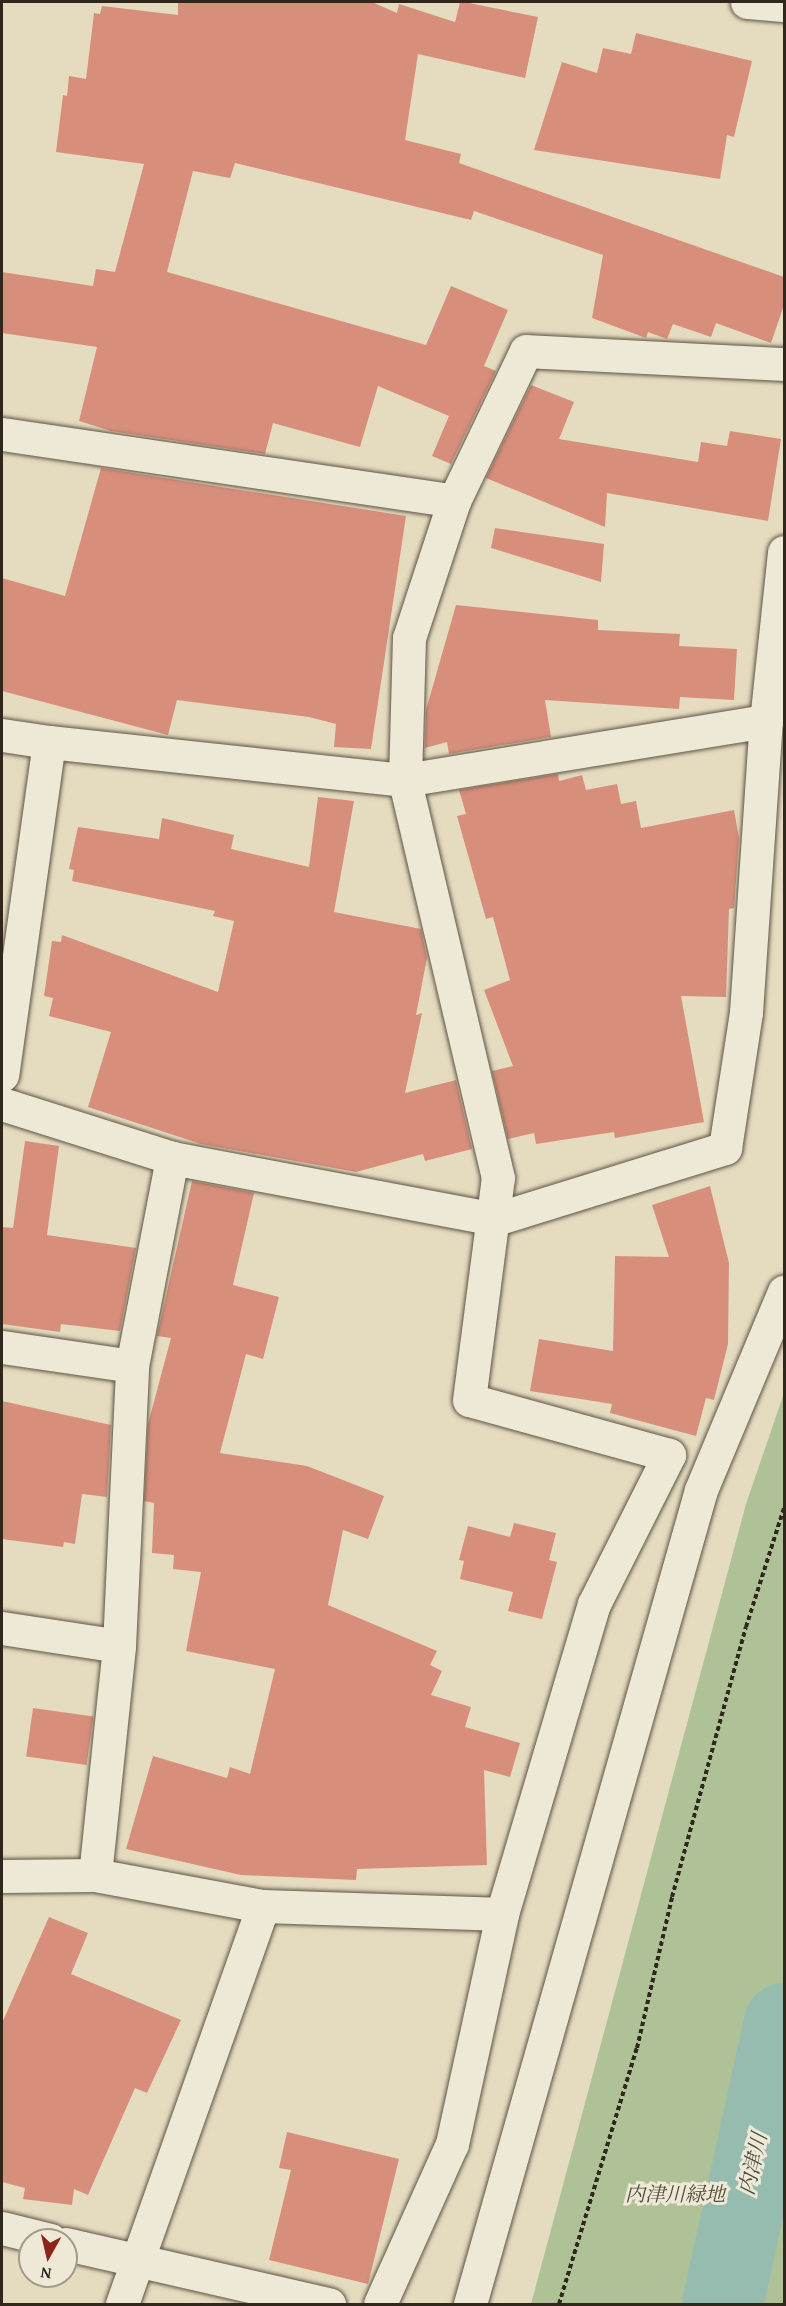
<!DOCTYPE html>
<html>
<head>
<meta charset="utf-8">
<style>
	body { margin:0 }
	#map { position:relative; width:786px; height:2306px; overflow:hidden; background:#e5dcc0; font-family:"Gentium Book Plus","Noto Serif JP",serif }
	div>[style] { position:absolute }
	.green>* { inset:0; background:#afc297 }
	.river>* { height:81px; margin:-40.5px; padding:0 40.5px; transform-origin:40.5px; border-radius:40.5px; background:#96bcb0 }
	.building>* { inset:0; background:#d78f7b; transform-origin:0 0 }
	.path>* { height:4px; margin-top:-2px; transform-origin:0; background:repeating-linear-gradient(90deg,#31261b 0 4.5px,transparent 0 7.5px) }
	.roads { filter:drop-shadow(0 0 2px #5e5444) drop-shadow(0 0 2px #5e5444) }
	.minor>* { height:33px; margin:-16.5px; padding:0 16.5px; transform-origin:16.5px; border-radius:16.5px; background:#eee8d6 }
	span { translate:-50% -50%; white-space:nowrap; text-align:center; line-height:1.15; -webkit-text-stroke:6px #eee8d6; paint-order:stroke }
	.park-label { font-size:20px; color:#504d3a; font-style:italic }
	.water-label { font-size:21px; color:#4a4c40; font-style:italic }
	.frame { position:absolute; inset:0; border:3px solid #31261b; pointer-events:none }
	.north { position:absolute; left:18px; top:2228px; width:60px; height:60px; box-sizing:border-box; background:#eee8d6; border:2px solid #a29a8b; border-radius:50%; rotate:188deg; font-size:16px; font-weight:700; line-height:24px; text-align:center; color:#31261b }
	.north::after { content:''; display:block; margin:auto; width:21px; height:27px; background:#8f2418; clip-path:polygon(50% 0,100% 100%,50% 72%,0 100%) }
</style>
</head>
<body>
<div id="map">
	<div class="green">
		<div style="clip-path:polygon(784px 1393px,784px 2304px,531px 2304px,746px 1504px)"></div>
	</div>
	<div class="river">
		<div style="left:722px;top:2304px;width:288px;rotate:-77.6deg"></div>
	</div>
	<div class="building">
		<div style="clip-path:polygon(178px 2px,372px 2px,397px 13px,399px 4px,455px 22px,460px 2px,464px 2px,538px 17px,525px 78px,418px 54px,405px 140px,461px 154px,459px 163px,784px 277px,784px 305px,771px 343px,716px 323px,711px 337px,673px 324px,667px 339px,648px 332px,646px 338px,592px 318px,603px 255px,474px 211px,471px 220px,235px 163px,230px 178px,193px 171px,167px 272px,426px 345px,451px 286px,508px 310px,484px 366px,496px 371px,451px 464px,432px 456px,449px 416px,378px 386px,360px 447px,273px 423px,265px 454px,111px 431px,79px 421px,97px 347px,2px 333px,2px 272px,93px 286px,96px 269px,115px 272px,144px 164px,56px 152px,63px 95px,67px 96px,69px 76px,86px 79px,94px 13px,100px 14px,102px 6px,178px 15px)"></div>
		<div style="clip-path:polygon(636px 33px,752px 61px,734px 137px,727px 135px,720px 179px,534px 150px,562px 62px,597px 73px,603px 48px,631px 54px)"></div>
		<div style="clip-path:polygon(531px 385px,574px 402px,559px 439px,698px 462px,701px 442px,727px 446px,730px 431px,781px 439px,768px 521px,607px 493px,605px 527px,486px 478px)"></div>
		<div style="clip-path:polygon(101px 468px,406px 516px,371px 749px,334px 747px,336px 724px,309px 717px,177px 700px,168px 735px,2px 691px,2px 578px,65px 596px)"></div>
		<div style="clip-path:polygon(495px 528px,604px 544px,601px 582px,491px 548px)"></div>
		<div style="clip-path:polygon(456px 605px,598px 620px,598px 630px,680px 634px,679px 646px,737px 649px,734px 700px,680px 697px,679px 709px,545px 700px,551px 737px,449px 754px,447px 742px,425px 748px,426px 710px)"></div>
		<div style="clip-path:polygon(558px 774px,559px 781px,582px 775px,586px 790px,617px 784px,621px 804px,636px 801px,641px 828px,734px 810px,739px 838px,734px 908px,729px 909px,726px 997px,681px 996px,704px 1122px,615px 1138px,614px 1132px,536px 1144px,534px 1133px,508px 1139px,492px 1071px,513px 1066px,484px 990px,510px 980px,493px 917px,486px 919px,457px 816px,466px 814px,459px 790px)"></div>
		<div style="clip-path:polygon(318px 797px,354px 801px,334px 912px,421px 929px,427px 958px,416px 1015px,422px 1013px,405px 1093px,456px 1080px,472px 1149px,425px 1161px,423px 1154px,356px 1172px,201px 1144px,88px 1107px,111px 1032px,49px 1016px,53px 998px,44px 996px,52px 941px,61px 942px,62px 935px,218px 992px,234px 921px,213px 916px,215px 911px,72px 881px,74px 870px,69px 869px,78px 827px,159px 839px,162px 818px,234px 835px,231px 849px,309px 867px)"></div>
		<div style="clip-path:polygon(25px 1141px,59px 1146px,47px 1235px,136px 1248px,120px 1331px,61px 1324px,60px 1332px,2px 1324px,2px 1227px,13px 1228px)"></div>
		<div style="clip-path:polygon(192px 1181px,254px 1193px,233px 1285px,279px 1297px,263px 1359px,246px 1354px,220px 1453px,307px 1466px,384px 1496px,368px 1539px,343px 1530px,328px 1605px,437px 1651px,430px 1665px,442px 1671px,431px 1695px,471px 1707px,465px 1727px,520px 1743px,510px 1777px,484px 1770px,487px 1865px,357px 1869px,356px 1880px,241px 1875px,126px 1849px,153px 1756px,227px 1778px,230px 1767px,250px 1774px,275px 1669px,186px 1651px,201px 1572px,173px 1569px,174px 1555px,152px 1553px,154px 1503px,144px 1501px,148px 1424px,171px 1338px,157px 1336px)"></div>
		<div style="clip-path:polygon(710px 1186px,729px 1263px,728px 1344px,714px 1400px,706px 1398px,696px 1436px,610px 1413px,612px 1404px,530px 1391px,539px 1339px,613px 1351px,615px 1256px,669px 1257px,652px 1205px)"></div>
		<div style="clip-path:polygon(2px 1401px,111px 1425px,107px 1497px,82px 1494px,75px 1544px,64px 1542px,63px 1547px,2px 1539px)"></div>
		<div style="clip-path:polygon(514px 1523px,556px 1533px,549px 1560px,557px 1562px,542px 1619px,508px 1611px,513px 1592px,460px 1579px,464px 1561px,459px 1560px,468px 1526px,510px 1537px)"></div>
		<div style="left:33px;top:1708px;width:61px;height:49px;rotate:8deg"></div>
		<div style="clip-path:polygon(49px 1917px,88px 1933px,71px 1974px,181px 2020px,147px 2093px,135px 2088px,88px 2195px,74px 2189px,72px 2205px,23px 2199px,25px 2188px,2px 2182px,2px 2023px)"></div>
		<div style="clip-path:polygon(287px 2132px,399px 2159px,368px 2284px,269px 2260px,291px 2170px,279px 2168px)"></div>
	</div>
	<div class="path">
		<div style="left:559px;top:2304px;width:268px;rotate:-73.1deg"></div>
		<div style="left:637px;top:2048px;width:155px;rotate:-76.9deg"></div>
		<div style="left:672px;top:1897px;width:280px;rotate:-74.7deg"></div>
		<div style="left:746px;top:1627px;width:125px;rotate:-72.3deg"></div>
	</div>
	<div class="roads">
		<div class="minor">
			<div style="left:747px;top:2px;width:37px;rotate:5deg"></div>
			<div style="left:2px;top:434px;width:457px;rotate:8.4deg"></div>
			<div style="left:2px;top:735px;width:48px;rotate:8.5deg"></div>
			<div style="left:49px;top:742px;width:336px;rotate:98deg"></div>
			<div style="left:49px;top:742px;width:358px;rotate:6.1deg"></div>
			<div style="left:405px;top:780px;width:366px;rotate:-9.3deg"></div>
			<div style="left:2px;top:1104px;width:178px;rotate:17.6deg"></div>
			<div style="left:172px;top:1158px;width:330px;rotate:10.7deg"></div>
			<div style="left:496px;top:1219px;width:240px;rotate:-17.2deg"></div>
			<div style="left:725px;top:1148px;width:138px;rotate:-81.2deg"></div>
			<div style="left:746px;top:1012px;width:292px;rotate:-86.1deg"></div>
			<div style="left:766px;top:721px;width:170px;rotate:-83.9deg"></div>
			<div style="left:2px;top:1347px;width:131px;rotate:8.3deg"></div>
			<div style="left:2px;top:1628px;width:118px;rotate:8.7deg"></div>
			<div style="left:95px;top:1875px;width:230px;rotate:-84deg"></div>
			<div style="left:119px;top:1646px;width:280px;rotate:-87.3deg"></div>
			<div style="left:132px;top:1366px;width:212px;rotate:-79.1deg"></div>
			<div style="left:2px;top:1876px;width:93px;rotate:-0.6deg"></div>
			<div style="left:95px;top:1875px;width:171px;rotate:10.5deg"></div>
			<div style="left:263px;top:1906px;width:239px;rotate:1.9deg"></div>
			<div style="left:2px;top:2228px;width:50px;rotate:13.8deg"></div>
			<div style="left:66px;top:2244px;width:270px;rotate:12.9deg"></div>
			<div style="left:122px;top:2304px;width:422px;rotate:-70.5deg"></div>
			<div style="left:380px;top:2304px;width:175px;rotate:-65.8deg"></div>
			<div style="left:452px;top:2144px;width:235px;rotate:-77.7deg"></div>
			<div style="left:502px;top:1914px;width:323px;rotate:-73.5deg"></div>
			<div style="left:594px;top:1604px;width:167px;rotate:-63.3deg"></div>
			<div style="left:669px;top:1455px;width:207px;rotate:-164.6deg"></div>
			<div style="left:469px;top:1400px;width:224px;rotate:-82.6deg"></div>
			<div style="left:498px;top:1178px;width:409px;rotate:-103.2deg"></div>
			<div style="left:405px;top:780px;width:142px;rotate:-88.4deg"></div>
			<div style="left:409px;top:638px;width:144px;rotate:-71.8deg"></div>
			<div style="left:454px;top:501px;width:166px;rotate:-64.4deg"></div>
			<div style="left:526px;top:351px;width:258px;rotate:2.9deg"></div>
			<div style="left:470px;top:2304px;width:846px;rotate:-74.16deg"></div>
			<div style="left:701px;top:1490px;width:215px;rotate:-67.3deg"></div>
		</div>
	</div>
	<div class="park-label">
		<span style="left:675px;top:2193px">内津川緑地</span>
	</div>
	<div class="water-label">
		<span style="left:753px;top:2164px;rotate:-77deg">内津川</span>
	</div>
	<div class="frame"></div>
	<div class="north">N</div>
</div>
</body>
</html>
